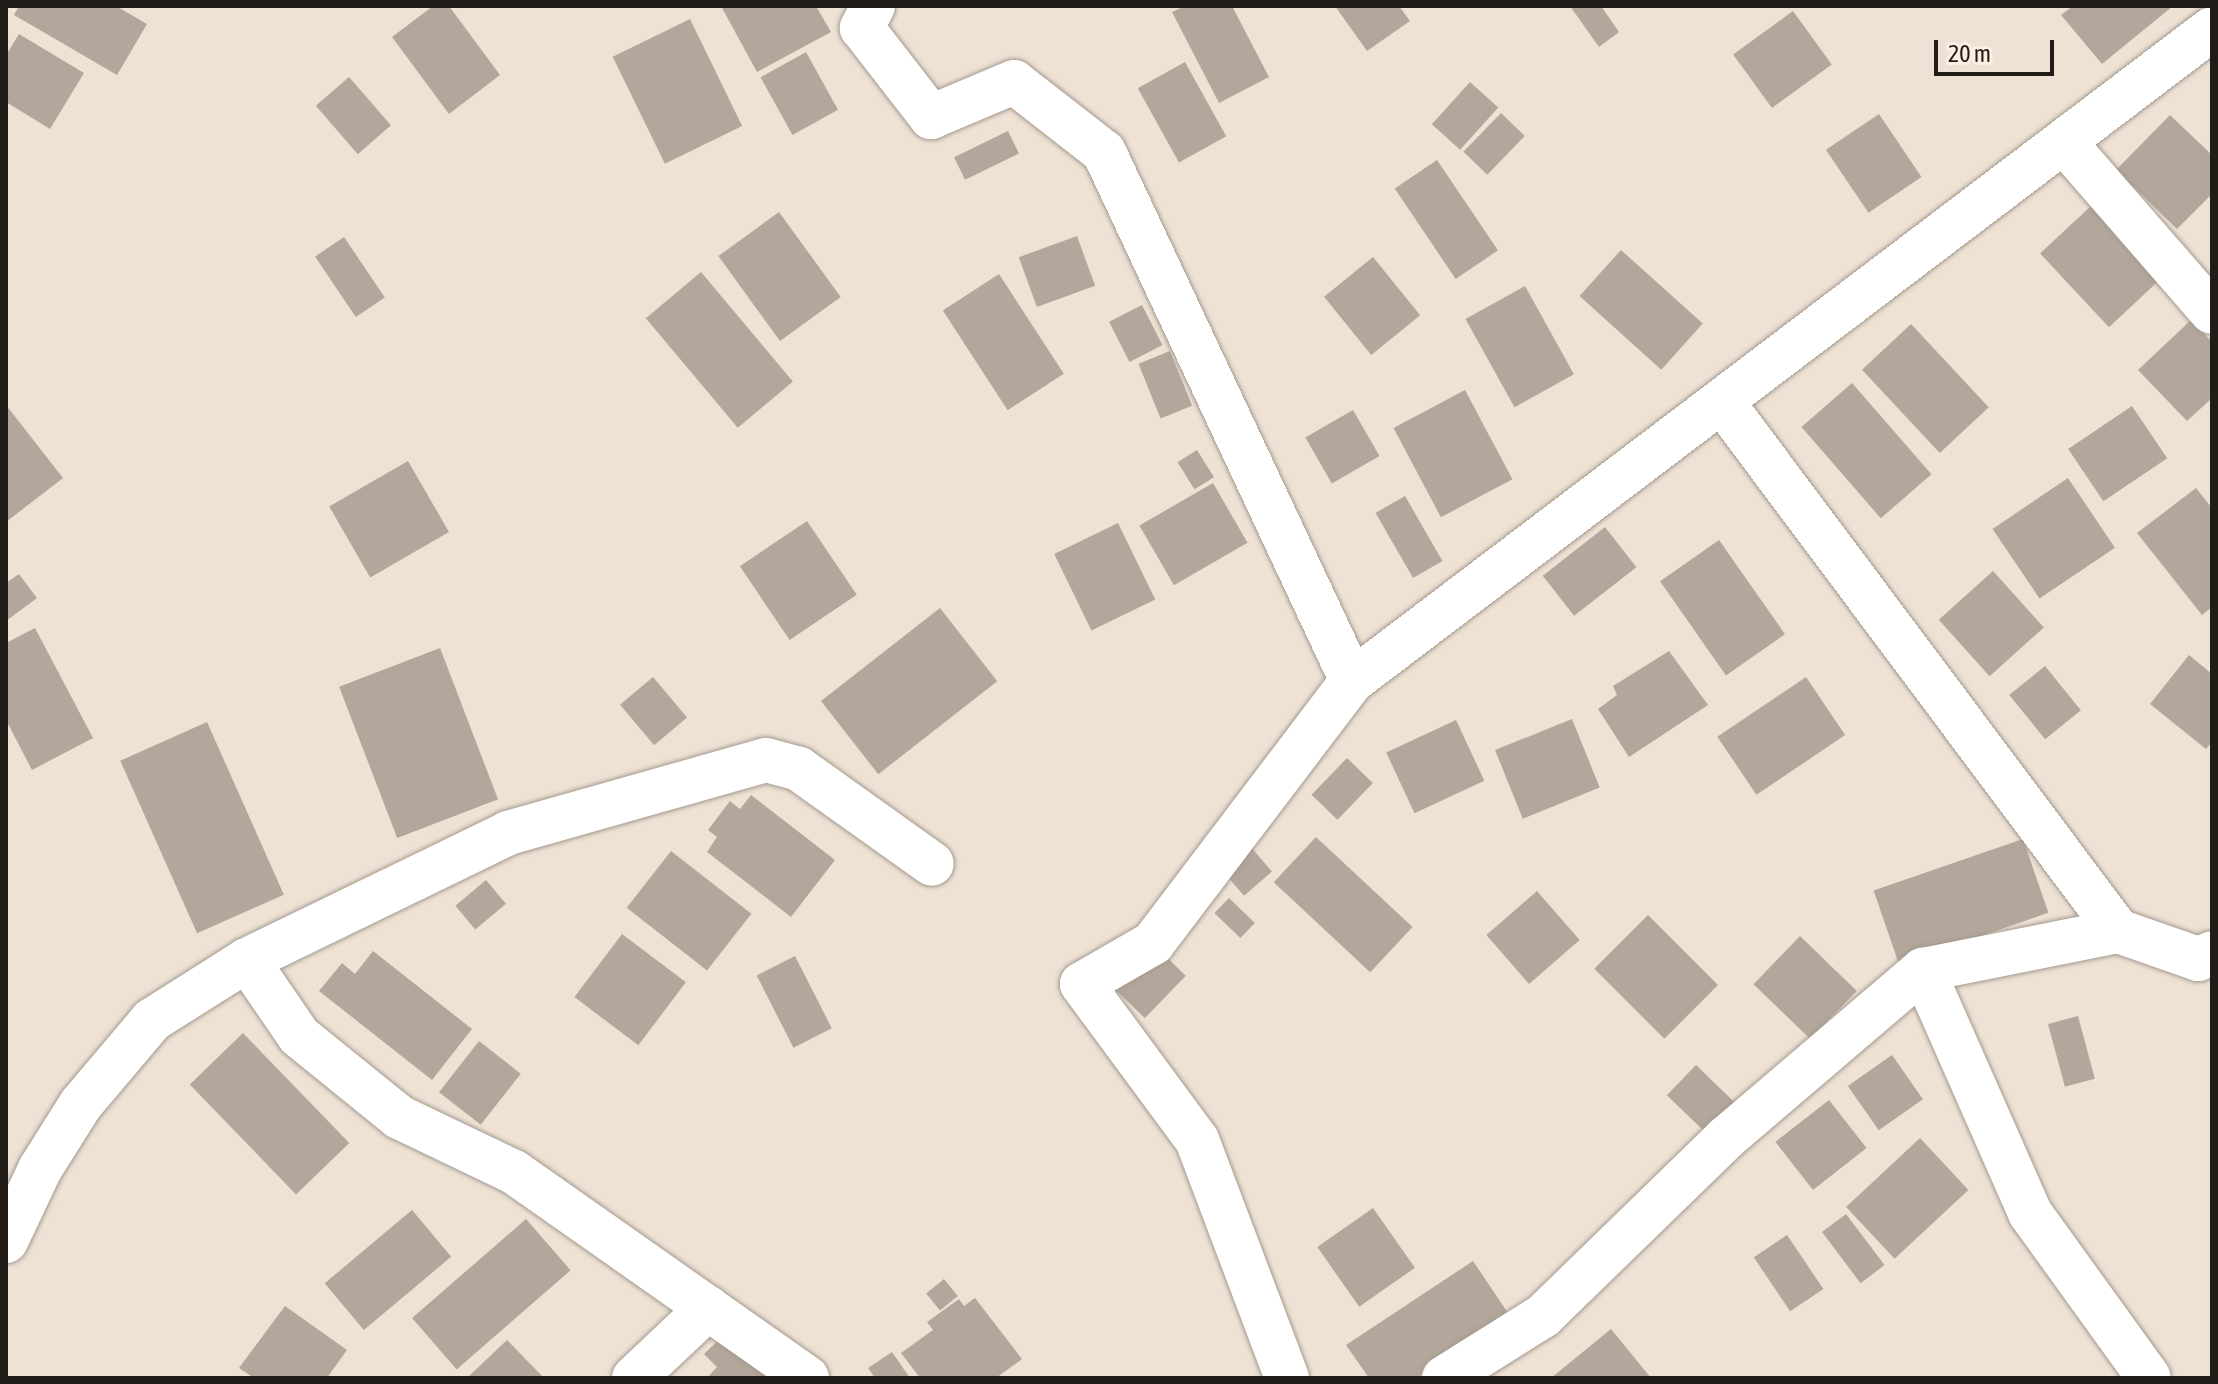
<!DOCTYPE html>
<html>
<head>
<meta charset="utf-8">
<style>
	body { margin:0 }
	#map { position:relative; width:2218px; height:1384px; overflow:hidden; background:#eee2d5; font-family:"Asap Condensed",sans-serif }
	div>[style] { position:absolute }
	.building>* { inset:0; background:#b3a79b; transform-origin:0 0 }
	.roads { filter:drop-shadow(0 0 2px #a5998d) drop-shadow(0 0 2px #a5998d) }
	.minor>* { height:44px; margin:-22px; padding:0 22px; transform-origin:22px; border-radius:22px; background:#fff }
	span { translate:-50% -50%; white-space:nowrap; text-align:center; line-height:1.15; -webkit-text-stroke:8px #fcefe2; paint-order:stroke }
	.frame { position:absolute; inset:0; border:8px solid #211c18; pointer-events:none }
	.scale { position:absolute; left:1934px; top:40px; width:120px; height:36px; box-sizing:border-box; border:4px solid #211c18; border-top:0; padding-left:10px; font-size:24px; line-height:28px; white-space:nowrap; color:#211c18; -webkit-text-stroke:6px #fcefe2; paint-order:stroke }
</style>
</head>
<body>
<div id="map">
	<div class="building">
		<div style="clip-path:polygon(19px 6px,116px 6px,147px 24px,117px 75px,14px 15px)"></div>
		<div style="clip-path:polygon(433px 6px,449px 6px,500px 75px,449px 114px,392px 37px)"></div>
		<div style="clip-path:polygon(721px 6px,816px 6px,831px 32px,757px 72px)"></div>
		<div style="clip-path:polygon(1185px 6px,1232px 6px,1269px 77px,1219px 103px,1172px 12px)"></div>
		<div style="clip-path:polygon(1335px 6px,1399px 6px,1410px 21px,1367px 51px)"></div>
		<div style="clip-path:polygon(1570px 6px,1601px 6px,1619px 32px,1599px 47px)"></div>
		<div style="clip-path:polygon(2073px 6px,2173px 6px,2102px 64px,2061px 15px)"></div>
		<div style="left:1793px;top:11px;width:66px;height:74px;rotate:54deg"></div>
		<div style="left:690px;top:19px;width:119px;height:86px;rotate:64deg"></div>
		<div style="clip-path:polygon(19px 34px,84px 73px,50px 129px,6px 102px,6px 55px)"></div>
		<div style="left:806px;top:52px;width:66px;height:52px;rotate:61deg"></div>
		<div style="left:1185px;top:62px;width:85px;height:54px;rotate:61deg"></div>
		<div style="left:349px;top:77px;width:64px;height:44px;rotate:49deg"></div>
		<div style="left:1470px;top:82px;width:38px;height:57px;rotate:42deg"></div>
		<div style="left:1501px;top:113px;width:33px;height:54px;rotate:44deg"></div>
		<div style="left:1879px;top:114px;width:76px;height:64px;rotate:56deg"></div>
		<div style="clip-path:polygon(2170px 115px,2212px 155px,2212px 194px,2177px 229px,2116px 170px)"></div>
		<div style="left:1008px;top:131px;width:25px;height:60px;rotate:64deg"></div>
		<div style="left:1437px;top:160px;width:109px;height:51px;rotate:56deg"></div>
		<div style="left:2092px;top:205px;width:101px;height:71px;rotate:47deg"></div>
		<div style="left:779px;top:212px;width:105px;height:75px;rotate:54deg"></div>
		<div style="left:1077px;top:236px;width:53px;height:62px;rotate:70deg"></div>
		<div style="left:344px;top:237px;width:73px;height:35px;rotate:56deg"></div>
		<div style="left:1621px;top:250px;width:110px;height:62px;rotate:42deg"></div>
		<div style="left:1373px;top:257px;width:75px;height:63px;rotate:51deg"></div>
		<div style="left:701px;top:272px;width:143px;height:72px;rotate:50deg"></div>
		<div style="left:999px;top:274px;width:119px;height:67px;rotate:57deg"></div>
		<div style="left:1525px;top:286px;width:101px;height:68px;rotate:61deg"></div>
		<div style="left:1142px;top:305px;width:45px;height:37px;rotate:63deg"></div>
		<div style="clip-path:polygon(2191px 320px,2212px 342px,2212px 398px,2187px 421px,2138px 370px)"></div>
		<div style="left:1911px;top:324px;width:114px;height:67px;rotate:47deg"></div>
		<div style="left:1170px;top:351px;width:59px;height:34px;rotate:68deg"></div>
		<div style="left:1852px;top:383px;width:121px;height:67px;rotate:49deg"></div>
		<div style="left:1465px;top:390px;width:101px;height:81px;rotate:62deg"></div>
		<div style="clip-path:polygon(6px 405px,63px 478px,6px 522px)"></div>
		<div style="left:2132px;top:406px;width:63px;height:77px;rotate:56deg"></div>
		<div style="left:1353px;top:410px;width:53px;height:55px;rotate:60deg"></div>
		<div style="left:1197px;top:450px;width:32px;height:23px;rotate:58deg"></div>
		<div style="left:408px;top:461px;width:82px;height:91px;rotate:60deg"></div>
		<div style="left:2068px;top:478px;width:84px;height:91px;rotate:56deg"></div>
		<div style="left:1213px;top:483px;width:69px;height:85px;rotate:60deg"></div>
		<div style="clip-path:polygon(2196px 488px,2212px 508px,2212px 607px,2202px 615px,2137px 533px)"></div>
		<div style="left:1405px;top:496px;width:75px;height:34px;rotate:60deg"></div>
		<div style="left:807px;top:521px;width:89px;height:81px;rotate:56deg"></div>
		<div style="left:1118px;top:523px;width:85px;height:71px;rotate:64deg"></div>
		<div style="left:1605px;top:527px;width:51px;height:79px;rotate:52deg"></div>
		<div style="left:1719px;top:540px;width:115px;height:72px;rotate:55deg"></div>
		<div style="left:1993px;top:571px;width:76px;height:73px;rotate:48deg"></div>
		<div style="clip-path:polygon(19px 574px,37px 598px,6px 621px,6px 583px)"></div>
		<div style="left:940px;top:608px;width:93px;height:151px;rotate:52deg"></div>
		<div style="clip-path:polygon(35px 628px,93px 738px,32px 770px,6px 720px,6px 643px)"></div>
		<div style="left:440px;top:648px;width:162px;height:108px;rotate:69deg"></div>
		<div style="clip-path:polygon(1669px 651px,1708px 705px,1629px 757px,1598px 709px,1617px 695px,1613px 686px)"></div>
		<div style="clip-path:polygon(2189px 655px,2212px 674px,2212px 742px,2206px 749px,2150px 704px)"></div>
		<div style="left:2045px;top:666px;width:57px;height:46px;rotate:51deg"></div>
		<div style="left:653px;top:677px;width:53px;height:43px;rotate:50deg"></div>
		<div style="left:1806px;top:677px;width:70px;height:107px;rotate:56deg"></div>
		<div style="left:1572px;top:719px;width:74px;height:83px;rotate:68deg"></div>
		<div style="left:1456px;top:720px;width:67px;height:77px;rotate:65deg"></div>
		<div style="left:207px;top:722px;width:189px;height:95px;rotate:66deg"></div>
		<div style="left:1347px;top:758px;width:36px;height:51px;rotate:44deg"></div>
		<div style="clip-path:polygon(751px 795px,835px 860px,791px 917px,707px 852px,717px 837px,708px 830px,730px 801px,740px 809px)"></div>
		<div style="left:1316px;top:837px;width:132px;height:62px;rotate:43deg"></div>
		<div style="left:2023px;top:839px;width:78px;height:158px;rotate:71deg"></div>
		<div style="left:1249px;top:845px;width:35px;height:37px;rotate:49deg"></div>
		<div style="left:671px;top:851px;width:102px;height:72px;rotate:38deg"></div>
		<div style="left:486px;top:880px;width:31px;height:40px;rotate:50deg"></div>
		<div style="left:1537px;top:891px;width:65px;height:67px;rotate:49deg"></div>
		<div style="left:1229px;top:898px;width:36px;height:21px;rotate:44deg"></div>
		<div style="left:1648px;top:915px;width:99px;height:76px;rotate:45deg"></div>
		<div style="left:622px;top:934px;width:80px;height:79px;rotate:37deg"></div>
		<div style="left:1800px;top:936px;width:79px;height:67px;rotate:44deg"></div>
		<div style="left:1152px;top:943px;width:47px;height:59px;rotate:44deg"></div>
		<div style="clip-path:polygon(373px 951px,472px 1029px,432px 1080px,319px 991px,342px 963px,355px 974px)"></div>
		<div style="left:795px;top:956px;width:81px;height:43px;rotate:63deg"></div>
		<div style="left:2078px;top:1016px;width:65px;height:31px;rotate:75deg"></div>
		<div style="left:243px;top:1033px;width:153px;height:74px;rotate:46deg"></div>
		<div style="left:479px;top:1041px;width:53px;height:65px;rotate:38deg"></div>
		<div style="left:1892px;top:1055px;width:54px;height:54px;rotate:55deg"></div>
		<div style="left:1696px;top:1065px;width:56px;height:42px;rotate:44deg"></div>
		<div style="left:1829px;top:1100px;width:61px;height:68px;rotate:52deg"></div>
		<div style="left:1920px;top:1138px;width:71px;height:101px;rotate:47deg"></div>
		<div style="left:1373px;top:1208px;width:73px;height:68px;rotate:55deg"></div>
		<div style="left:412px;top:1210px;width:61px;height:114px;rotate:50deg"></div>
		<div style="left:1846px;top:1214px;width:64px;height:30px;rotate:53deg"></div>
		<div style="left:526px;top:1219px;width:68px;height:151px;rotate:49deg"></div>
		<div style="left:1787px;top:1235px;width:65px;height:40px;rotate:56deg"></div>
		<div style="clip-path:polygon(1473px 1261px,1510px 1316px,1416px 1378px,1369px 1378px,1346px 1345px)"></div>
		<div style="left:944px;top:1279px;width:22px;height:23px;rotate:51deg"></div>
		<div style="clip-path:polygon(975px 1298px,1022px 1359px,996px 1378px,920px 1378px,901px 1353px,933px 1330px,927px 1322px,959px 1299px,964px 1306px)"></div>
		<div style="clip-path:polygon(285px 1306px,347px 1350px,327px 1378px,254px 1378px,239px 1368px)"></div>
		<div style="clip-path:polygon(730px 1329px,777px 1378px,707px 1378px,717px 1367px,704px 1354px)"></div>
		<div style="clip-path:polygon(1611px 1329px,1651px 1378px,1551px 1378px)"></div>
		<div style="clip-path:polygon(507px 1340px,544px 1378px,467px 1378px)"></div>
		<div style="clip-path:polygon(892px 1352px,910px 1378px,875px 1378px,868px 1368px)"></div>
	</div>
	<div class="roads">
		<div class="minor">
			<div style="left:873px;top:6px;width:25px;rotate:117deg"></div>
			<div style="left:862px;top:28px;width:113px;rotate:52.2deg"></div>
			<div style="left:931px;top:117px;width:90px;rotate:-22.9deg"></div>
			<div style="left:1014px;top:82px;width:114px;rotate:37.9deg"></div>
			<div style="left:1104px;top:152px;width:584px;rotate:64.88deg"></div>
			<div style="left:2064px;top:142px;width:225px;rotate:49deg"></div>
			<div style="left:1723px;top:403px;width:659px;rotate:53.2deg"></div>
			<div style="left:247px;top:960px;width:92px;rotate:55.6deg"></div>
			<div style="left:299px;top:1036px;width:129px;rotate:39deg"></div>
			<div style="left:399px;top:1117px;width:127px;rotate:25.6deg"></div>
			<div style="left:514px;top:1172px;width:358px;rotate:35.1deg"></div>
			<div style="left:1923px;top:970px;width:266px;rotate:66.2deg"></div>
			<div style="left:2030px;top:1213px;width:203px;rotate:54.2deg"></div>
			<div style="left:6px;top:1241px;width:80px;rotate:-64.7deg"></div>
			<div style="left:40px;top:1169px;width:77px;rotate:-57.8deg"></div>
			<div style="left:81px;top:1104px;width:110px;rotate:-49.8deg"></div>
			<div style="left:152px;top:1020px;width:112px;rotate:-32.3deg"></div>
			<div style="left:247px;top:960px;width:290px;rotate:-25.9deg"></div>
			<div style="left:508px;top:833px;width:268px;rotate:-15.8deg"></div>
			<div style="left:766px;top:760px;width:34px;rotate:15deg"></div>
			<div style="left:799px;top:769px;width:163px;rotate:35.5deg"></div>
			<div style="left:634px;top:1378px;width:102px;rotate:-43.4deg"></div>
			<div style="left:1287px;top:1378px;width:254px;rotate:-110.7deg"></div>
			<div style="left:1197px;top:1140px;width:194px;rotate:-126.4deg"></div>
			<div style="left:1082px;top:984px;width:82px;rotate:-30deg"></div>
			<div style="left:1153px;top:943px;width:329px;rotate:-52.8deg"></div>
			<div style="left:1352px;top:681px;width:1079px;rotate:-37.17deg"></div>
			<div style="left:1444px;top:1378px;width:117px;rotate:-32.1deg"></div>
			<div style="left:1543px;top:1316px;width:255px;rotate:-44.2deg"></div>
			<div style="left:1726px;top:1138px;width:259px;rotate:-40.5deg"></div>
			<div style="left:1923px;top:970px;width:199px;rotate:-11.3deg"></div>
			<div style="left:2118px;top:931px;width:85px;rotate:19.3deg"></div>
			<div style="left:2198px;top:959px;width:15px;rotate:-23deg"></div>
		</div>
	</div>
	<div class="frame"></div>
	<div class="scale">20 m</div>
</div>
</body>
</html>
